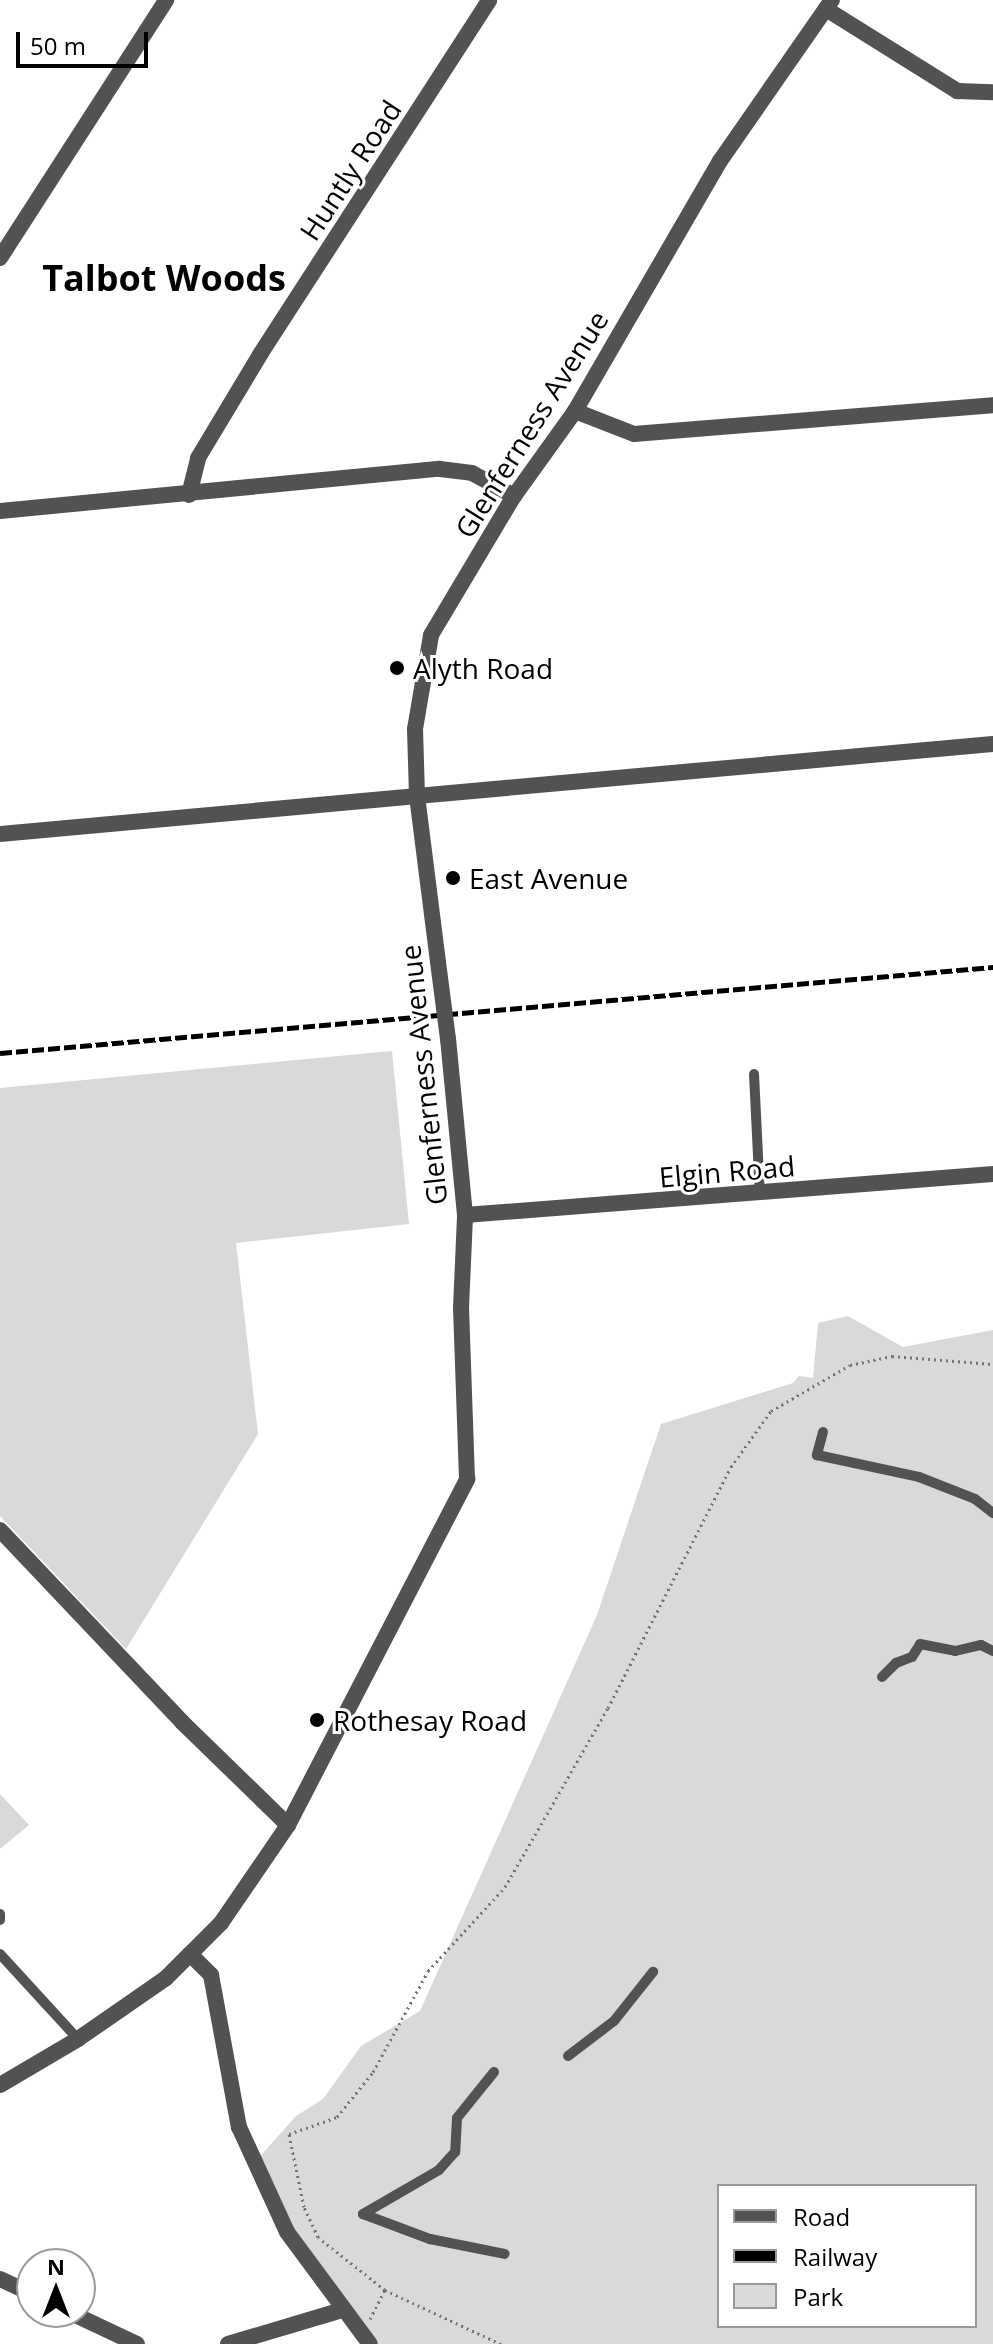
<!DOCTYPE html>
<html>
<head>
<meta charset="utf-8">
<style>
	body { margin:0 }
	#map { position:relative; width:993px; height:2344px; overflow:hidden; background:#fff; font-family:"Open Sans",sans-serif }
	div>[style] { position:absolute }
	.green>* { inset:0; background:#d9d9d9 }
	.path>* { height:3px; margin-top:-1.5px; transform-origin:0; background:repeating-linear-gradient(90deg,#747474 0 2px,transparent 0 6px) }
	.service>* { height:10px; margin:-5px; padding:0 5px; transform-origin:5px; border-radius:5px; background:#525252 }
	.minor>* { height:16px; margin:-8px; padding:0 8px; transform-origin:8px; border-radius:8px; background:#525252 }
	.tertiary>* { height:16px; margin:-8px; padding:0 8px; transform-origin:8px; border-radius:8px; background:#525252 }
	.rail>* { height:5px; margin-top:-2.5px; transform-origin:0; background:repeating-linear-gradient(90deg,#000 0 12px,transparent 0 16px) }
	.tertiary-bridge>* { height:16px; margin:-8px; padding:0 8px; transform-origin:8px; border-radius:8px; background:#525252 }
	.dots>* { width:22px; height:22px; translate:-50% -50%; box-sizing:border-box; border:4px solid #fff; border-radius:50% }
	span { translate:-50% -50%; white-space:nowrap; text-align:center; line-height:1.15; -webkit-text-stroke:6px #fff; paint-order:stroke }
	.street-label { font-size:28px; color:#000 }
	.poi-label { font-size:28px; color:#000 }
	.left { translate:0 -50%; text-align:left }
	.district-label { font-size:36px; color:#000; font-weight:700 }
	.legend { position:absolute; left:717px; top:2184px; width:260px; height:144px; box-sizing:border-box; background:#fff; border:2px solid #999; margin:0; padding:10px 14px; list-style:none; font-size:24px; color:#000 }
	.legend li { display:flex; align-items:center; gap:16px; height:40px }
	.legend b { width:40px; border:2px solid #999 }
	.north { position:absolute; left:16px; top:2248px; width:80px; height:80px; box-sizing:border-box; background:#fff; border:2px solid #999; border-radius:50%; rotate:0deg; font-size:22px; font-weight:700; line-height:32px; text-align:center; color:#000 }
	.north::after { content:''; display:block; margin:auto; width:28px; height:36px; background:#000; clip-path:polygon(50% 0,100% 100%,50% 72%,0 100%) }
	.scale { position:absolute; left:16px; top:32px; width:132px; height:36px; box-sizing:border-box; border:4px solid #000; border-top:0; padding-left:10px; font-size:24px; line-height:28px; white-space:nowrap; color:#000; -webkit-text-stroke:6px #fff; paint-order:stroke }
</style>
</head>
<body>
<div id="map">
	<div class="green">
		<div style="clip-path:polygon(392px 1051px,409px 1224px,236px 1243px,258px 1434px,126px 1649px,0 1516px,0 1088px)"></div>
		<div style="clip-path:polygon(evenodd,848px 1316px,903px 1347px,993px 1330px,993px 2344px,372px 2344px,341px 2310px,255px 2162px,296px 2116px,323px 2099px,361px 2046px,420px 2011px,597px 1615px,661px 1424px,793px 1383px,799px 1376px,813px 1378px,818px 1323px,848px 1316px,719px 2186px,975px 2186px,975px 2326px,719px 2326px,719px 2186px)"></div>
		<div style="clip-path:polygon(0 1794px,29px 1825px,0 1849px)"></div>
	</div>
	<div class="path">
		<div style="left:385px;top:2290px;width:85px;rotate:-141.7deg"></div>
		<div style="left:318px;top:2237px;width:33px;rotate:-115deg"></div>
		<div style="left:304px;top:2207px;width:75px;rotate:-101.6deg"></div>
		<div style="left:289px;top:2134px;width:51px;rotate:-19.5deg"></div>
		<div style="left:337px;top:2117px;width:58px;rotate:-51.3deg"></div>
		<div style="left:373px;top:2072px;width:115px;rotate:-61.4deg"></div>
		<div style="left:428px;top:1971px;width:114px;rotate:-47.5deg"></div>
		<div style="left:505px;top:1887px;width:207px;rotate:-60.1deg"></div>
		<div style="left:608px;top:1708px;width:271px;rotate:-63deg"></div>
		<div style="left:731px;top:1467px;width:69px;rotate:-54.5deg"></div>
		<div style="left:771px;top:1411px;width:91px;rotate:-30.2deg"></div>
		<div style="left:850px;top:1365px;width:43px;rotate:-12.1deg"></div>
		<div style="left:892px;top:1356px;width:101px;rotate:4.5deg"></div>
		<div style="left:370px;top:2319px;width:33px;rotate:-63deg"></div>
		<div style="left:385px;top:2290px;width:128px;rotate:25deg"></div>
	</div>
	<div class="service">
		<div style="left:754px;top:1074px;width:121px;rotate:87.2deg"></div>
		<div style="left:823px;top:1432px;width:24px;rotate:105deg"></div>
		<div style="left:817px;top:1455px;width:104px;rotate:12.2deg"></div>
		<div style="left:919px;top:1477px;width:60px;rotate:21.4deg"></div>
		<div style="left:975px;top:1499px;width:23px;rotate:38deg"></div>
		<div style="left:882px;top:1677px;width:20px;rotate:-45deg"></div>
		<div style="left:896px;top:1663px;width:17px;rotate:-21deg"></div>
		<div style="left:912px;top:1657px;width:15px;rotate:-58deg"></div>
		<div style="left:920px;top:1644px;width:36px;rotate:11deg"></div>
		<div style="left:955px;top:1651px;width:27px;rotate:-13deg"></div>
		<div style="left:981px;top:1645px;width:13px;rotate:27deg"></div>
		<div style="left:0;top:1914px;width:6px;rotate:90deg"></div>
		<div style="left:0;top:1954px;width:115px;rotate:47.5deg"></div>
		<div style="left:568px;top:2056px;width:58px;rotate:-37.3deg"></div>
		<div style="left:614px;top:2021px;width:63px;rotate:-51.5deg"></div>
		<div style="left:494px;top:2072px;width:59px;rotate:128.8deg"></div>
		<div style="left:457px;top:2118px;width:34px;rotate:93deg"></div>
		<div style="left:455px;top:2152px;width:24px;rotate:132deg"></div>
		<div style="left:439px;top:2170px;width:88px;rotate:149.9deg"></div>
		<div style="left:363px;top:2214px;width:72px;rotate:20.5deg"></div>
		<div style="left:430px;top:2239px;width:76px;rotate:11.3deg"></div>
	</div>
	<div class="minor">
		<div style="left:826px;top:9px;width:155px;rotate:32deg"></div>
		<div style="left:957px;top:91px;width:36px;rotate:2deg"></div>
		<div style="left:0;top:258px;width:307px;rotate:-57.2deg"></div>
		<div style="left:575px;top:411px;width:63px;rotate:21.3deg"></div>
		<div style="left:634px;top:434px;width:360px;rotate:-4.6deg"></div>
		<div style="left:189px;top:495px;width:38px;rotate:-76deg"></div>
		<div style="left:198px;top:458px;width:122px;rotate:-59deg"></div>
		<div style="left:261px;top:353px;width:420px;rotate:-57.1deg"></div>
		<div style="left:0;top:511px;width:442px;rotate:-5.5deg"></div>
		<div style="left:440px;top:469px;width:32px;rotate:7deg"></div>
		<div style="left:472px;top:473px;width:48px;rotate:28.7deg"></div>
		<div style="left:0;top:834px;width:419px;rotate:-5.2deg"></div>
		<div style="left:465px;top:1215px;width:530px;rotate:-4.44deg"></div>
		<div style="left:0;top:1530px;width:265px;rotate:46.5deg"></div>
		<div style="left:182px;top:1722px;width:148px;rotate:44.2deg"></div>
		<div style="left:190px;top:1954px;width:30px;rotate:45deg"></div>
		<div style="left:211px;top:1975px;width:155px;rotate:79.6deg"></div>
		<div style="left:239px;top:2127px;width:115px;rotate:65.4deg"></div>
		<div style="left:287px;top:2232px;width:139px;rotate:53.5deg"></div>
		<div style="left:0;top:2279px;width:35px;rotate:25deg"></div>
		<div style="left:69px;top:2312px;width:75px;rotate:25.2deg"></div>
		<div style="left:228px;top:2344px;width:119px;rotate:-16.6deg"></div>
	</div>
	<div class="tertiary">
		<div style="left:417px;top:796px;width:578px;rotate:-5.16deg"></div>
		<div style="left:438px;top:962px;width:167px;rotate:-97.2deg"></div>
		<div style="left:417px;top:796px;width:67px;rotate:-91.7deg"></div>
		<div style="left:415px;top:729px;width:95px;rotate:-80.3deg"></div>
		<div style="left:431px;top:635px;width:162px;rotate:-59.2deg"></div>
		<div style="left:514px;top:496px;width:105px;rotate:-54.3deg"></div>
		<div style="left:575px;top:411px;width:289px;rotate:-59.9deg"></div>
		<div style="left:720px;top:161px;width:196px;rotate:-55.2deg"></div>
		<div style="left:0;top:2085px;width:91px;rotate:-30.5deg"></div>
		<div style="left:78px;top:2039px;width:107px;rotate:-34.7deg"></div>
		<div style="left:166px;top:1978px;width:78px;rotate:-45deg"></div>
		<div style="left:221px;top:1923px;width:119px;rotate:-55.6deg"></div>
		<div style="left:288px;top:1825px;width:390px;rotate:-62.6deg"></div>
		<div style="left:467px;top:1479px;width:171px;rotate:-92deg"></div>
		<div style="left:461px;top:1308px;width:93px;rotate:-87.5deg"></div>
		<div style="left:465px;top:1215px;width:177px;rotate:-95.5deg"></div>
	</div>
	<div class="rail">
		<div style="left:0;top:1053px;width:997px;rotate:-4.95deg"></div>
	</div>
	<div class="tertiary-bridge">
		<div style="left:438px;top:962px;width:78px;rotate:82.6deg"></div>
	</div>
	<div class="dots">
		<div style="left:397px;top:668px;background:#000"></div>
		<div style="left:453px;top:878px;background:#000"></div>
		<div style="left:317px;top:1720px;background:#000"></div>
	</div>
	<div class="street-label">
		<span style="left:350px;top:170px;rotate:-57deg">Huntly Road</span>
		<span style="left:531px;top:424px;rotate:-58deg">Glenferness Avenue</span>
		<span style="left:423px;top:1075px;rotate:-96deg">Glenferness Avenue</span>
		<span style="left:727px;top:1171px;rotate:-5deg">Elgin Road</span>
	</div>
	<div class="poi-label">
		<span class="left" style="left:413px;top:668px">Alyth Road</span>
		<span class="left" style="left:469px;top:878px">East Avenue</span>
		<span class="left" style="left:333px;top:1720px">Rothesay Road</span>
	</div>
	<div class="district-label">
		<span style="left:164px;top:278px">Talbot Woods</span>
	</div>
	<ul class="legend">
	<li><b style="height:10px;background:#525252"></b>Road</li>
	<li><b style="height:10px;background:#000"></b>Railway</li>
	<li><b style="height:22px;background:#d9d9d9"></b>Park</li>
	</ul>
	<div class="north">N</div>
	<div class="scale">50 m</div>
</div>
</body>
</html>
